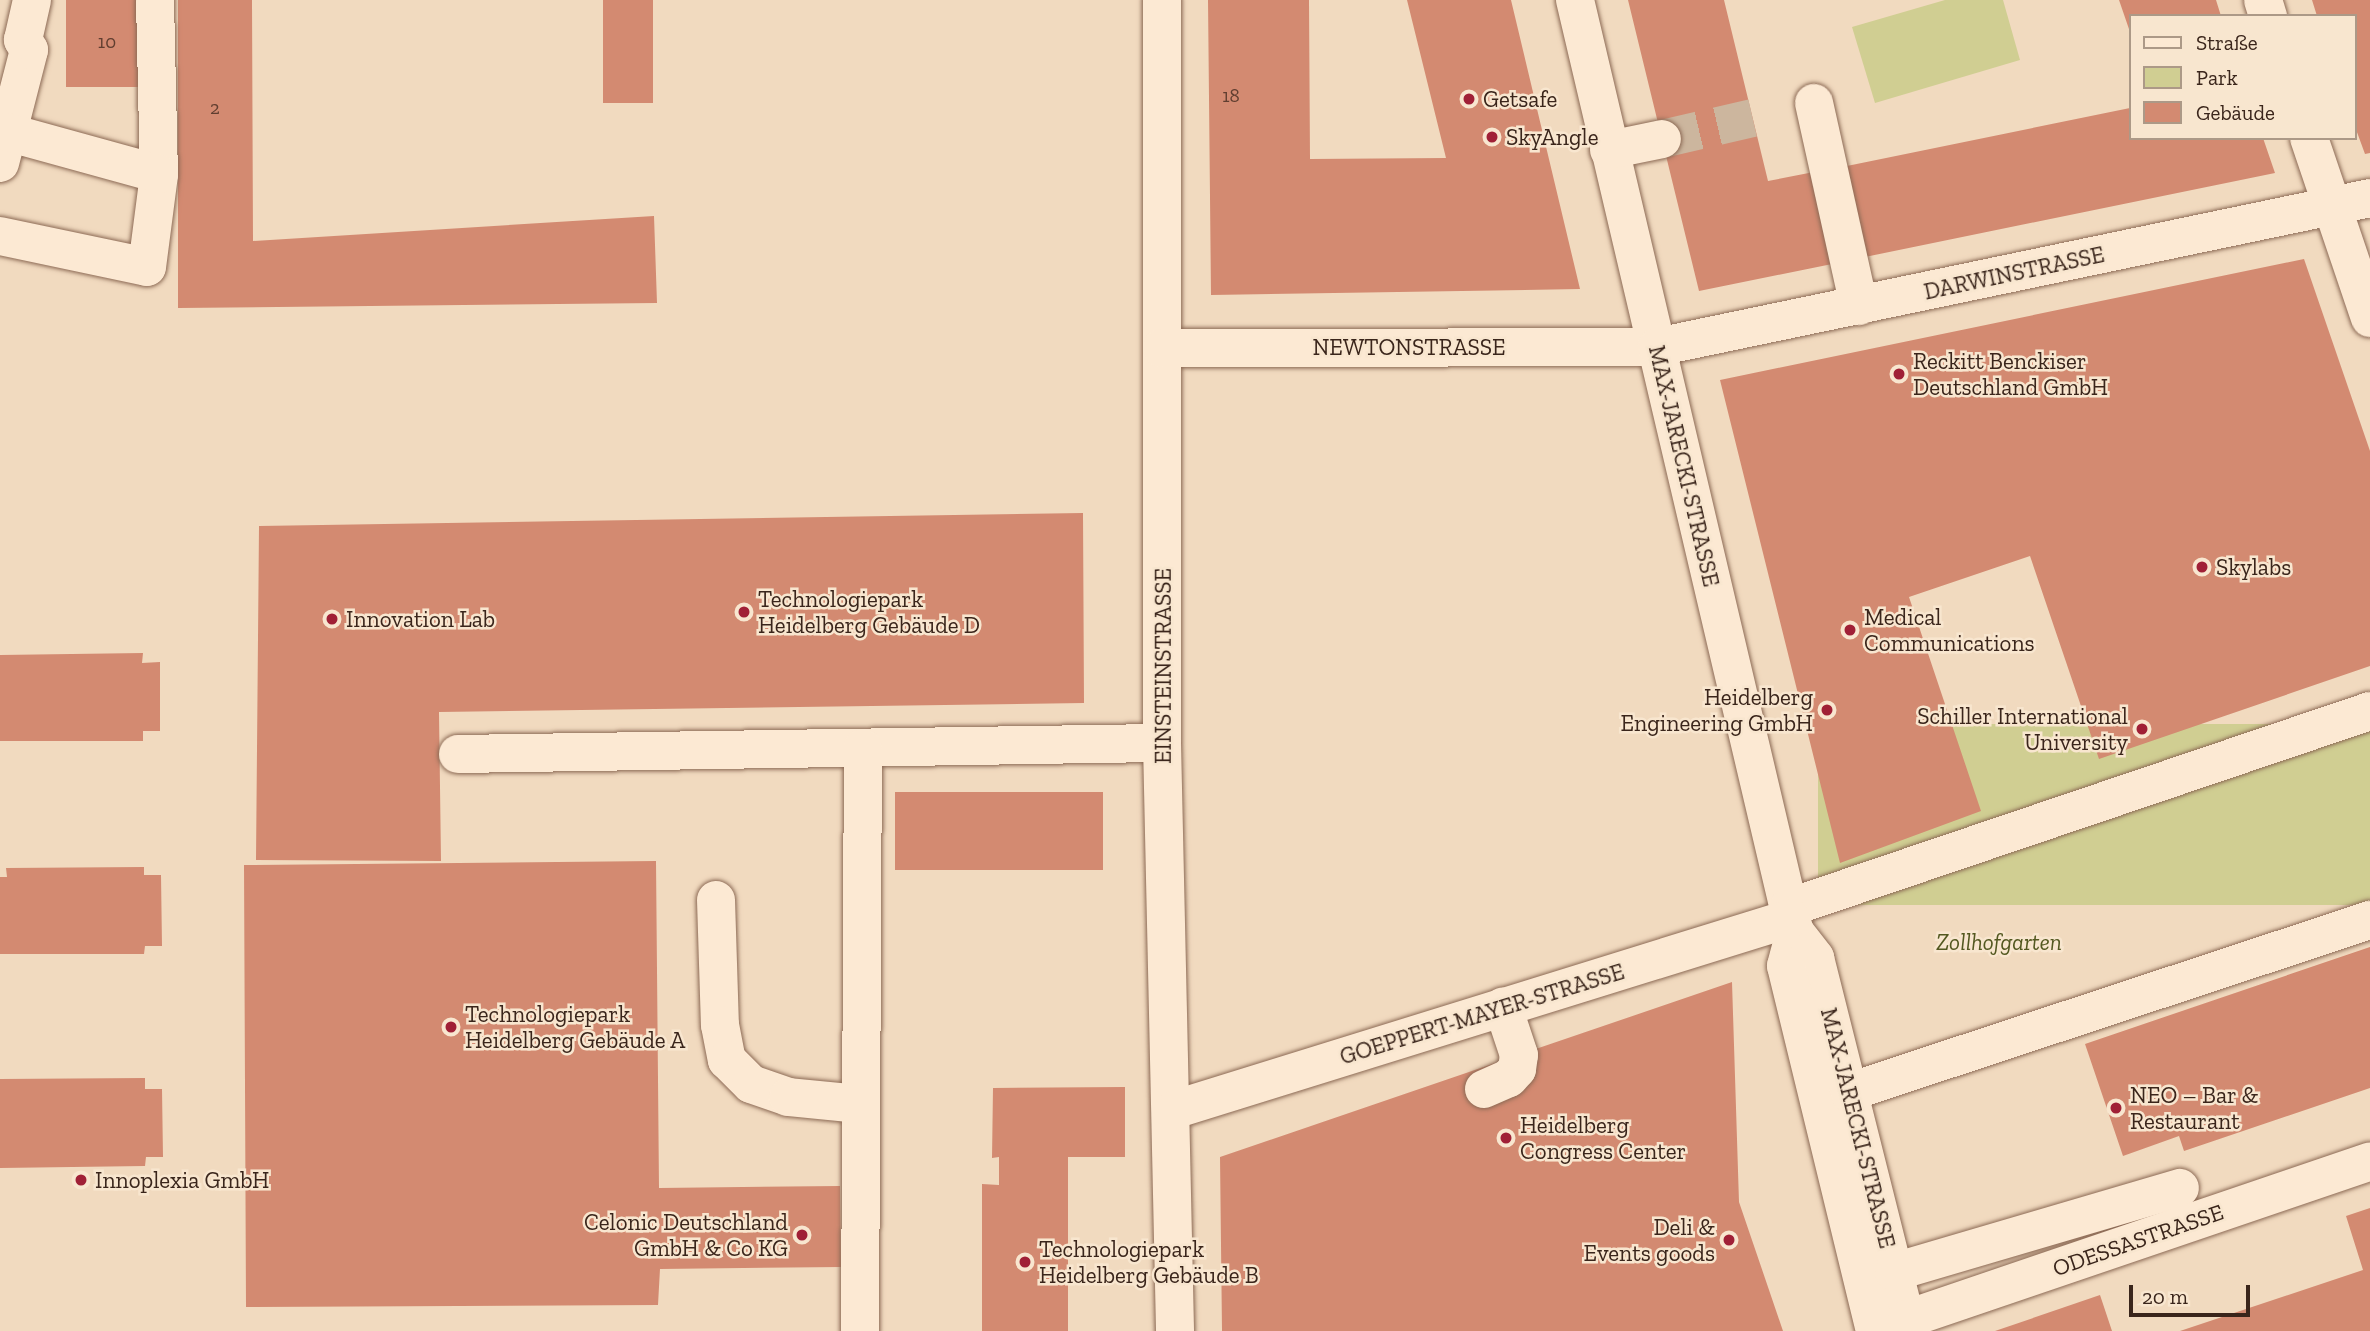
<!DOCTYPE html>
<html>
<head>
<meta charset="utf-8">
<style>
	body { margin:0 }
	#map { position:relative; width:2370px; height:1331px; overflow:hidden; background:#f1dabf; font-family:"Zilla Slab",serif }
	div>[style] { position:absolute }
	.green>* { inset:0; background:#d0ce92; transform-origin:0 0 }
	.building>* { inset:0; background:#d38a71; transform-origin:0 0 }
	.minor-tunnel>* { height:38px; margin-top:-19px; transform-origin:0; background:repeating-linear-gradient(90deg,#ccb69e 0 38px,transparent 0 57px) }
	.roads { filter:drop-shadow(0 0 2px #8c6a55) drop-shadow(0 0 2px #8c6a55) }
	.minor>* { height:38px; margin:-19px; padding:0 19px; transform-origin:19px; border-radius:19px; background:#fce9d3 }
	.dots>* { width:19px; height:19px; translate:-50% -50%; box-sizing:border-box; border:4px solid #f8e6cf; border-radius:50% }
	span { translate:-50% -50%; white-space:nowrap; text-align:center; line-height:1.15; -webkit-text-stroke:5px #f8e6cf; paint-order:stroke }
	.number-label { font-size:19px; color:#603e30 }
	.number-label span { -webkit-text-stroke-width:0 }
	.poi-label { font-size:23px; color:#3a251b }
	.left { translate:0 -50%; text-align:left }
	.right { translate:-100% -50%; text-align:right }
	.street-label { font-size:23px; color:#3a251b }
	.park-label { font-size:23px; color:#535820; font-style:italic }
	.legend { position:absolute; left:2129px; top:14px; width:228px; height:126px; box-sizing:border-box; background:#f8e6cf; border:2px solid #ac9987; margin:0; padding:9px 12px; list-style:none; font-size:21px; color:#3a251b }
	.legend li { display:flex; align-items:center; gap:14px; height:35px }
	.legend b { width:35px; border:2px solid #ac9987 }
	.scale { position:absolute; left:2129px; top:1285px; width:121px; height:32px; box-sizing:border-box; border:4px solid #3a251b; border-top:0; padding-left:9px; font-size:21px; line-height:24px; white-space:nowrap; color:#3a251b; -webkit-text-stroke:5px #f8e6cf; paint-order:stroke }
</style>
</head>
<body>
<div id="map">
	<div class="green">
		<div style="clip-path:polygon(1945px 0,2003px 0,2020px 60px,1875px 103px,1852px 27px)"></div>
		<div style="left:2370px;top:724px;width:181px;height:552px;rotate:90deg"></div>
	</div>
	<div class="building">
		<div style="left:66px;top:0;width:79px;height:87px"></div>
		<div style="clip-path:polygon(178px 0,252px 0,253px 241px,654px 216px,657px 303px,178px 308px)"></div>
		<div style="left:603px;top:0;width:50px;height:103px"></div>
		<div style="clip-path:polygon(1208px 0,1309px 0,1310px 159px,1446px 158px,1407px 0,1511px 0,1580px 289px,1211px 295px)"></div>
		<div style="clip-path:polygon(1628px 0,1724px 0,1768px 181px,1819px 171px,1837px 263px,1699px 291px)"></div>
		<div style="clip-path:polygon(2119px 0,2216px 0,2221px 16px,2130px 16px,2130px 32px)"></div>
		<div style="clip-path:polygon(2312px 0,2370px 0,2370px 153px,2365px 154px,2354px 124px,2354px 16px,2317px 16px)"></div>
		<div style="clip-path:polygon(2130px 108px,2130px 138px,2263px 138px,2275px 173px,1860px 258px,1842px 167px)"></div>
		<div style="clip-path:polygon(2304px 259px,2370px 451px,2370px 666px,2099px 759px,2030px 556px,1909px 597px,1981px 811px,1840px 863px,1720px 380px)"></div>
		<div style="clip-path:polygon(1083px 513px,1084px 703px,439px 712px,441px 861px,256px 860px,259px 526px)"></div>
		<div style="clip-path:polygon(143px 653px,142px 663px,160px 662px,160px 731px,143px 731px,143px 741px,0 741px,0 655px)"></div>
		<div style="left:1103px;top:792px;width:78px;height:208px;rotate:90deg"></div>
		<div style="clip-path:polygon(656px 861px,659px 1188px,840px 1186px,841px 1267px,660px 1269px,658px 1305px,246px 1307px,244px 865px)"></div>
		<div style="clip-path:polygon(144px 867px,144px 875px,161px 875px,162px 946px,145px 946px,144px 954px,0 954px,0 877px,7px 877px,6px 868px)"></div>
		<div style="clip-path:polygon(2370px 947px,2370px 1088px,2184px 1151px,2179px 1136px,2123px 1156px,2085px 1044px)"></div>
		<div style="clip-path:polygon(1732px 982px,1739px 1202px,1783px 1331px,1222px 1331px,1220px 1157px)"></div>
		<div style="clip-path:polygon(145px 1078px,145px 1089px,162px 1089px,163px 1157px,146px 1157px,145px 1166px,0 1168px,0 1079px)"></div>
		<div style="clip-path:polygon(1125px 1087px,1125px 1157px,1068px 1157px,1068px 1331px,982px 1331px,982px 1184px,999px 1185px,999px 1157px,992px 1158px,993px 1088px)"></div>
		<div style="clip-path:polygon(2370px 1208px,2370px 1331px,2180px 1331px,2363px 1270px,2346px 1216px)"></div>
		<div style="clip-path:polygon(2100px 1295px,2112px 1331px,1995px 1331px)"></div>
	</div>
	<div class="minor-tunnel">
		<div style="left:1662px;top:139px;width:93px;rotate:-13deg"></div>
	</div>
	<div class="roads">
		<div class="minor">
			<div style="left:155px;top:0;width:174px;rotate:88.7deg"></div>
			<div style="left:1162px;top:0;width:743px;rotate:90deg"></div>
			<div style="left:1162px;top:743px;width:588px;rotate:88.73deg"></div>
			<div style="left:1575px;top:0;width:943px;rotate:76.76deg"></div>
			<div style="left:1791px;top:918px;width:15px;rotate:74deg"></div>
			<div style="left:1795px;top:932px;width:33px;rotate:52deg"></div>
			<div style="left:1815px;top:958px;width:385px;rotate:75.9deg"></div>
			<div style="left:2263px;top:0;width:17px;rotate:73deg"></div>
			<div style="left:1814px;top:103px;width:208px;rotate:77.5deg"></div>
			<div style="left:2309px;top:138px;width:190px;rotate:71.3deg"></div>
			<div style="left:1609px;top:150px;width:54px;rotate:-11.7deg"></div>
			<div style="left:0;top:163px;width:117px;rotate:-75.6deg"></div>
			<div style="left:29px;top:50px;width:12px;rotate:-121deg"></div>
			<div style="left:23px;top:40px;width:41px;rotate:-77.3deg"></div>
			<div style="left:0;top:236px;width:150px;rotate:11.9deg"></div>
			<div style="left:147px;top:267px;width:94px;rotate:-82.6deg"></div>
			<div style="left:159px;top:174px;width:158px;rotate:-164.6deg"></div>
			<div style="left:1162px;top:348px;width:495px;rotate:-0.1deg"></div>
			<div style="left:1657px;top:347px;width:728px;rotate:-11.8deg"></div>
			<div style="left:458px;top:754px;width:704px;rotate:-0.9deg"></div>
			<div style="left:716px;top:900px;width:125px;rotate:88.2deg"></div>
			<div style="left:720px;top:1025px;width:36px;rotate:79deg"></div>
			<div style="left:727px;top:1060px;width:34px;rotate:45deg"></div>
			<div style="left:751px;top:1084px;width:39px;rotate:19deg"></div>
			<div style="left:788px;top:1097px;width:71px;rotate:5.6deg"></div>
			<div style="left:1788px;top:908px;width:614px;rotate:-18.7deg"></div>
			<div style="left:1795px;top:932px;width:35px;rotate:105deg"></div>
			<div style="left:1786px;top:966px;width:376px;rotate:76.3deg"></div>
			<div style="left:1484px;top:1089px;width:27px;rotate:-24deg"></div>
			<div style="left:1509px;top:1078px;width:12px;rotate:-48deg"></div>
			<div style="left:1517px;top:1069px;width:14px;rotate:-82deg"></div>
			<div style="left:1519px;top:1055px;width:51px;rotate:-108.4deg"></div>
			<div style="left:1849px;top:1092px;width:549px;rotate:-18.27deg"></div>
			<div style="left:1173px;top:1110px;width:647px;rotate:-17.26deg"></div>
			<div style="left:1894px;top:1272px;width:298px;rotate:-16.4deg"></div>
			<div style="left:1907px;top:1319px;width:489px;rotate:-18.8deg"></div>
			<div style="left:860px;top:1331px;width:583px;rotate:-89.71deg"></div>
		</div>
	</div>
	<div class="dots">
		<div style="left:1469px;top:99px;background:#a02036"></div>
		<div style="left:1492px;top:137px;background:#a02036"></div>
		<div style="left:1899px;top:374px;background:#a02036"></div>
		<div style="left:2202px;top:567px;background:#a02036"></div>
		<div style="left:744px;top:612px;background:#a02036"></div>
		<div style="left:332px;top:619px;background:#a02036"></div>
		<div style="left:1850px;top:630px;background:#a02036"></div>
		<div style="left:1827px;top:710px;background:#a02036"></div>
		<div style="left:2142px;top:729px;background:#a02036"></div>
		<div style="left:451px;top:1027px;background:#a02036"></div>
		<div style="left:2116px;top:1108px;background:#a02036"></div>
		<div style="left:1506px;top:1138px;background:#a02036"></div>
		<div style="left:81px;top:1180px;background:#a02036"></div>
		<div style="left:802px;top:1235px;background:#a02036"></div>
		<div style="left:1729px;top:1240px;background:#a02036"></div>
		<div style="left:1025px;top:1262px;background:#a02036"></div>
	</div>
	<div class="number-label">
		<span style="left:107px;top:42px">10</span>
		<span style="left:1231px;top:96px">18</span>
		<span style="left:215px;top:108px">2</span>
	</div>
	<div class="poi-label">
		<span class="left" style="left:1483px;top:99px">Getsafe</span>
		<span class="left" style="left:1506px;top:137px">SkyAngle</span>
		<span class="left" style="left:1913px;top:374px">Reckitt Benckiser<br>Deutschland GmbH</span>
		<span class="left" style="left:2216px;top:567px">Skylabs</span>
		<span class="left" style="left:758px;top:612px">Technologiepark<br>Heidelberg Gebäude D</span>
		<span class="left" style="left:1864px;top:630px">Medical<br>Communications</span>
		<span class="left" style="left:346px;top:619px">Innovation Lab</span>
		<span class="right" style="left:1813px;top:710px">Heidelberg<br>Engineering GmbH</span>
		<span class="right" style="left:2128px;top:729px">Schiller International<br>University</span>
		<span class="left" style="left:465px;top:1027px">Technologiepark<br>Heidelberg Gebäude A</span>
		<span class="left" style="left:2130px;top:1108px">NEO – Bar &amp;<br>Restaurant</span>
		<span class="left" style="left:1520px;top:1138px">Heidelberg<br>Congress Center</span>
		<span class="left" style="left:95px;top:1180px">Innoplexia GmbH</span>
		<span class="right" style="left:788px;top:1235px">Celonic Deutschland<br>GmbH &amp; Co KG</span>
		<span class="right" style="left:1715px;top:1240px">Deli &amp;<br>Events goods</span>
		<span class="left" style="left:1039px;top:1262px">Technologiepark<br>Heidelberg Gebäude B</span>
	</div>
	<div class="street-label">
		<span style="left:2014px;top:273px;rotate:-12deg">DARWINSTRASSE</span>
		<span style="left:1409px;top:347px">NEWTONSTRASSE</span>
		<span style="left:1684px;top:466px;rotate:77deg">MAX-JARECKI-STRASSE</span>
		<span style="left:1163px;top:666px;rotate:-90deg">EINSTEINSTRASSE</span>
		<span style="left:1482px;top:1014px;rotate:-17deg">GOEPPERT-MAYER-STRASSE</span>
		<span style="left:1858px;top:1128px;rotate:76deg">MAX-JARECKI-STRASSE</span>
		<span style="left:2138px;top:1240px;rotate:-19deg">ODESSASTRASSE</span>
	</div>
	<div class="park-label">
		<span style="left:1999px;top:942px">Zollhofgarten</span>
	</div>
	<ul class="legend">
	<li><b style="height:9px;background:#fce9d3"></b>Straße</li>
	<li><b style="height:19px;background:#d0ce92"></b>Park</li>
	<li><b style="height:19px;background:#d38a71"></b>Gebäude</li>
	</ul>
	<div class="scale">20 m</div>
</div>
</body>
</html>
